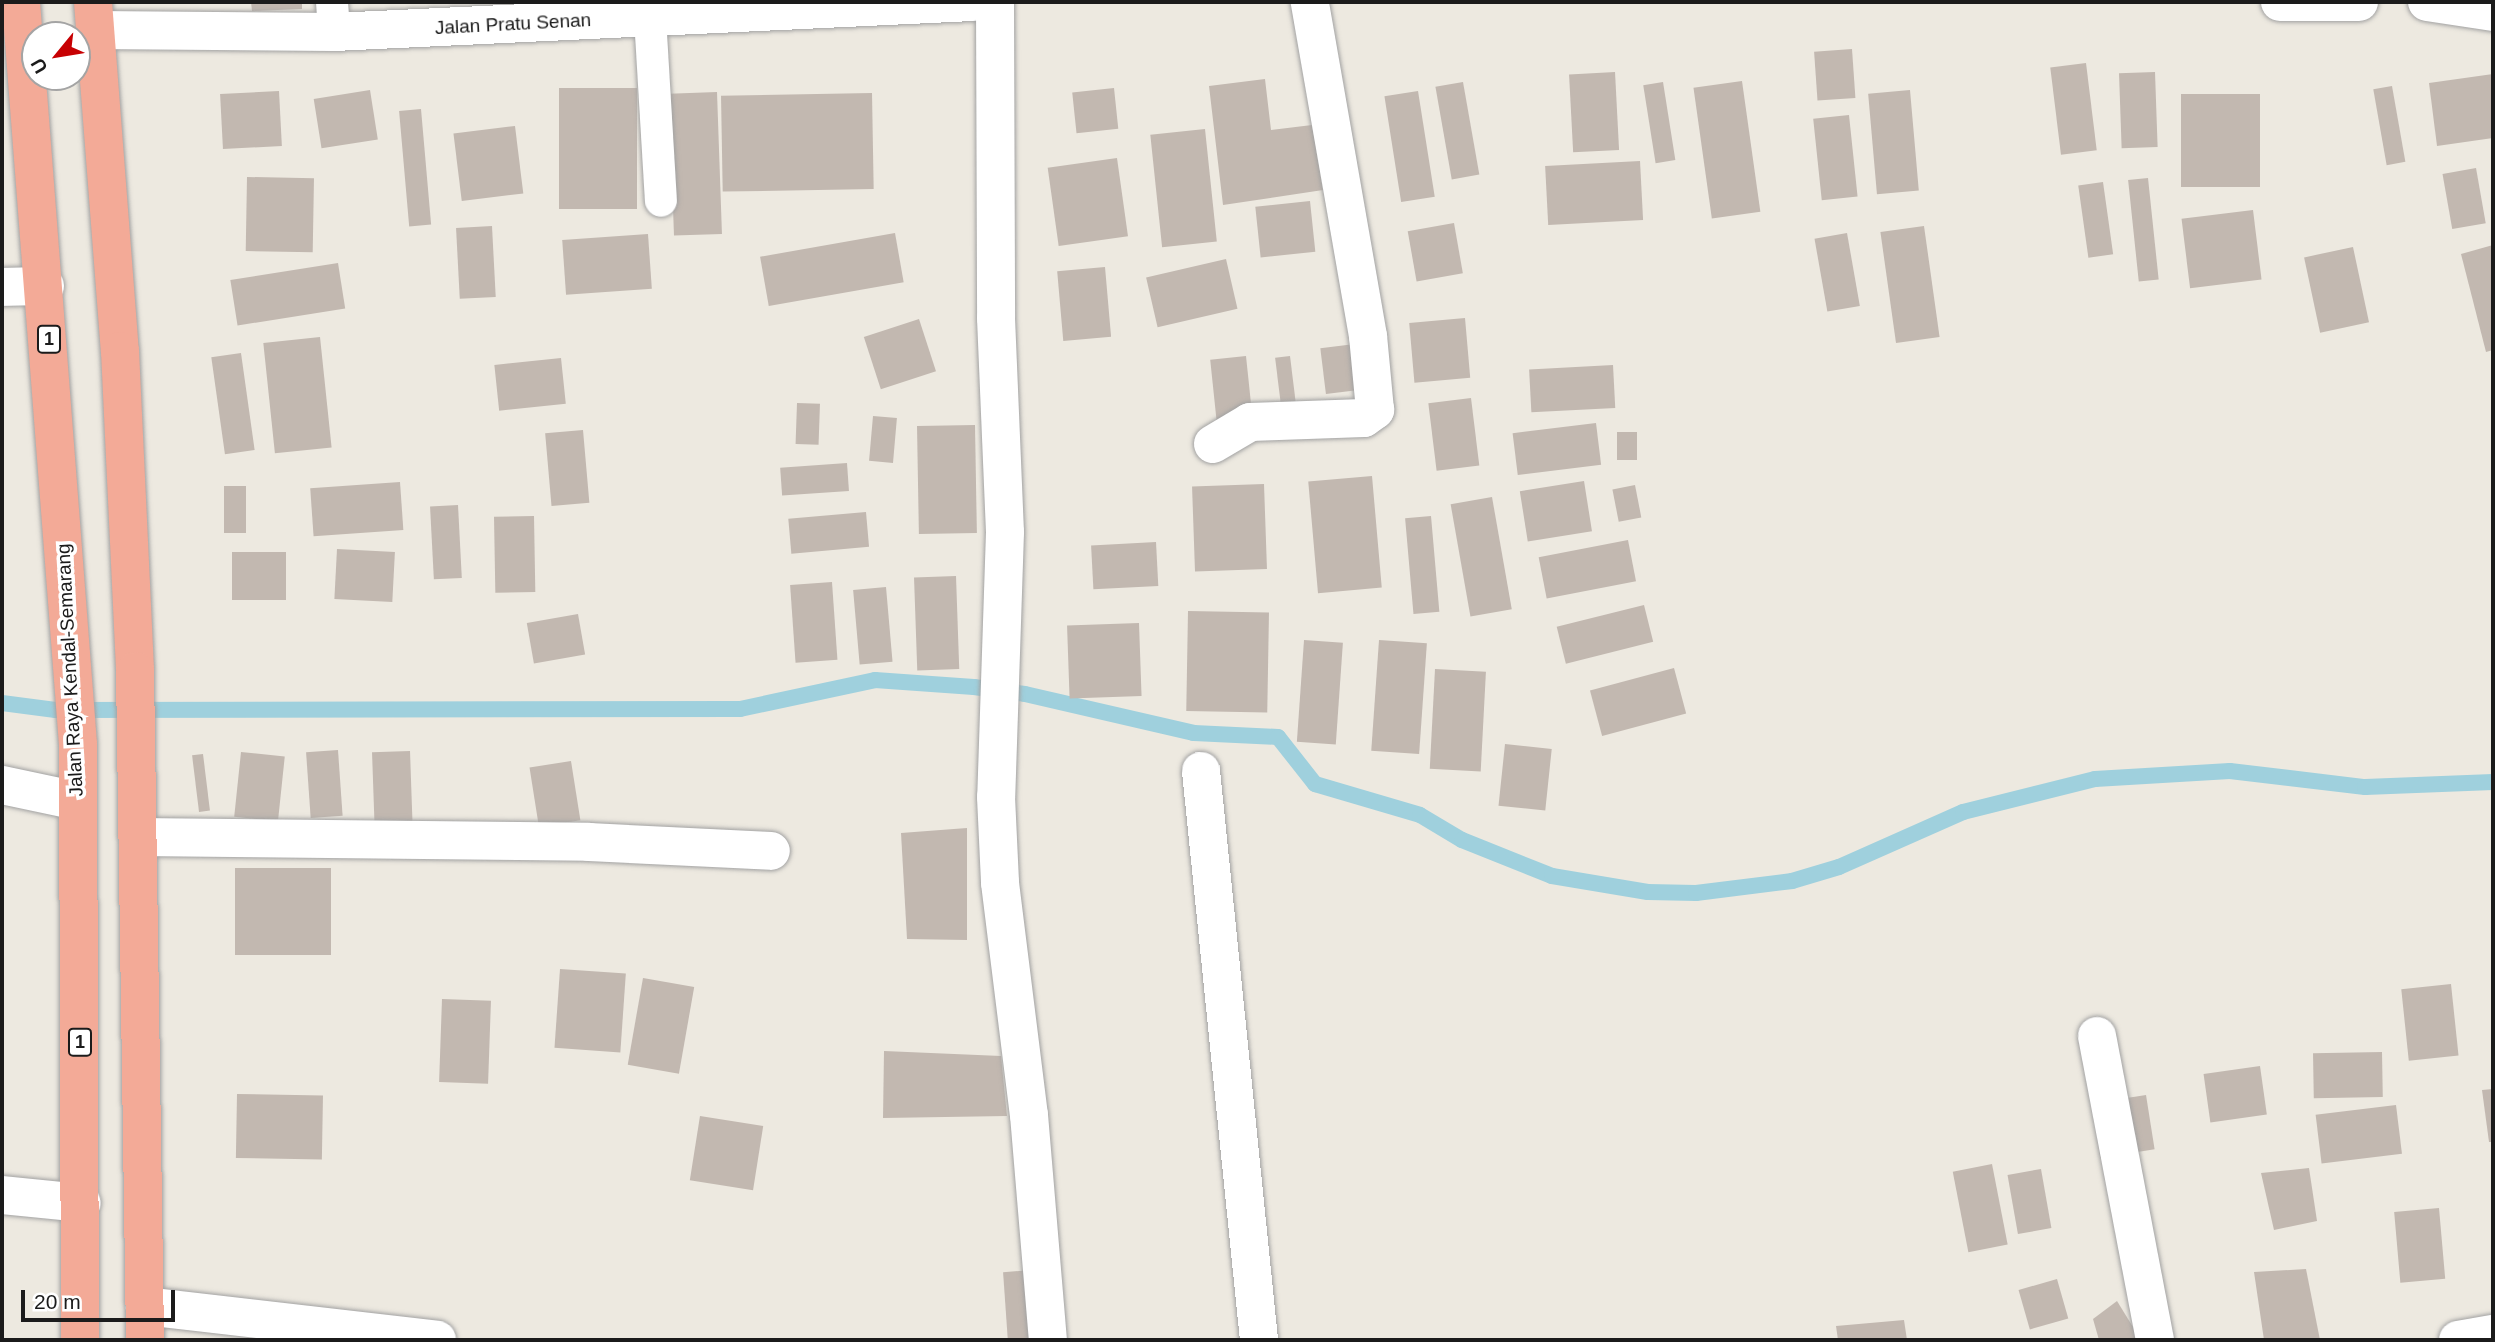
<!DOCTYPE html>
<html>
<head>
<meta charset="utf-8">
<style>
	body { margin:0 }
	#map { position:relative; width:2495px; height:1342px; overflow:hidden; background:#ede9e0; font-family:Arial,sans-serif }
	div>[style] { position:absolute }
	.stream>* { height:16px; margin:-8px; padding:0 8px; transform-origin:8px; border-radius:8px; background:#9fd0dd }
	.building>* { inset:0; background:#c2b8b0; transform-origin:0 0 }
	.roads { filter:drop-shadow(0 0 2px #a2a2a2) drop-shadow(0 0 2px #a2a2a2) }
	.service>* { height:32px; margin:-16px; padding:0 16px; transform-origin:16px; border-radius:16px; background:#fff }
	.minor>* { height:38px; margin:-19px; padding:0 19px; transform-origin:19px; border-radius:19px; background:#fff }
	.trunk>* { height:38px; margin:-19px; padding:0 19px; transform-origin:19px; border-radius:19px; background:#f3aa97 }
	span { translate:-50% -50%; white-space:nowrap; text-align:center; line-height:1.15; -webkit-text-stroke:7px #fff; paint-order:stroke }
	.shield-label span { padding:2px 5px; background:#fff; border:2px solid; border-radius:5px; -webkit-text-stroke-width:0 }
	.shield-label { font-size:18px; color:#1b1b1b; font-weight:700 }
	.street-label { font-size:19px; color:#1b1b1b }
	.frame { position:absolute; inset:0; border:4px solid #1b1b1b; pointer-events:none }
	.north { position:absolute; left:21px; top:21px; width:70px; height:70px; box-sizing:border-box; background:#fff; border:2px solid #a4a4a4; border-radius:50%; rotate:240deg; font-size:19px; font-weight:700; line-height:28px; text-align:center; color:#1b1b1b }
	.north::after { content:''; display:block; margin:auto; width:24px; height:32px; background:#c70003; clip-path:polygon(50% 0,100% 100%,50% 72%,0 100%) }
	.scale { position:absolute; left:21px; top:1290px; width:154px; height:32px; box-sizing:border-box; border:4px solid #1b1b1b; border-top:0; padding-left:9px; font-size:21px; line-height:24px; white-space:nowrap; color:#1b1b1b; -webkit-text-stroke:5px #fff; paint-order:stroke }
</style>
</head>
<body>
<div id="map">
	<div class="stream">
		<div style="left:2px;top:703px;width:54px;rotate:7.4deg"></div>
		<div style="left:56px;top:710px;width:684px;rotate:-0.08deg"></div>
		<div style="left:740px;top:709px;width:138px;rotate:-12.1deg"></div>
		<div style="left:875px;top:680px;width:99px;rotate:4deg"></div>
		<div style="left:974px;top:687px;width:51px;rotate:7.8deg"></div>
		<div style="left:1025px;top:694px;width:173px;rotate:13deg"></div>
		<div style="left:1194px;top:733px;width:84px;rotate:2.7deg"></div>
		<div style="left:1278px;top:737px;width:60px;rotate:51.8deg"></div>
		<div style="left:1315px;top:784px;width:109px;rotate:16.4deg"></div>
		<div style="left:1420px;top:815px;width:49px;rotate:30.8deg"></div>
		<div style="left:1462px;top:840px;width:97px;rotate:21.8deg"></div>
		<div style="left:1552px;top:876px;width:97px;rotate:9.5deg"></div>
		<div style="left:1648px;top:892px;width:48px;rotate:1.2deg"></div>
		<div style="left:1696px;top:893px;width:97px;rotate:-7.1deg"></div>
		<div style="left:1792px;top:881px;width:49px;rotate:-16.6deg"></div>
		<div style="left:1839px;top:867px;width:136px;rotate:-23.9deg"></div>
		<div style="left:1963px;top:812px;width:136px;rotate:-14deg"></div>
		<div style="left:2095px;top:779px;width:135px;rotate:-3.4deg"></div>
		<div style="left:2230px;top:771px;width:136px;rotate:6.8deg"></div>
		<div style="left:2365px;top:787px;width:128px;rotate:-2.2deg"></div>
	</div>
	<div class="building">
		<div style="clip-path:polygon(251px 2px,302px 2px,302px 9px,252px 11px)"></div>
		<div style="left:1852px;top:49px;width:49px;height:38px;rotate:86deg"></div>
		<div style="left:2086px;top:63px;width:88px;height:36px;rotate:83deg"></div>
		<div style="left:1615px;top:72px;width:78px;height:46px;rotate:87deg"></div>
		<div style="left:2155px;top:72px;width:75px;height:36px;rotate:88deg"></div>
		<div style="clip-path:polygon(2493px 74px,2493px 138px,2437px 146px,2429px 83px)"></div>
		<div style="clip-path:polygon(1265px 79px,1271px 130px,1312px 125px,1323px 190px,1223px 205px,1209px 86px)"></div>
		<div style="left:1742px;top:81px;width:132px;height:49px;rotate:82deg"></div>
		<div style="left:1463px;top:82px;width:94px;height:28px;rotate:80deg"></div>
		<div style="left:1663px;top:82px;width:79px;height:20px;rotate:81deg"></div>
		<div style="left:2392px;top:86px;width:77px;height:19px;rotate:80deg"></div>
		<div style="left:559px;top:88px;width:78px;height:121px"></div>
		<div style="left:1114px;top:88px;width:41px;height:42px;rotate:84deg"></div>
		<div style="left:370px;top:90px;width:50px;height:57px;rotate:81deg"></div>
		<div style="left:1910px;top:90px;width:101px;height:42px;rotate:85deg"></div>
		<div style="left:279px;top:91px;width:55px;height:59px;rotate:87deg"></div>
		<div style="left:1418px;top:91px;width:107px;height:34px;rotate:81deg"></div>
		<div style="left:717px;top:92px;width:142px;height:48px;rotate:88deg"></div>
		<div style="left:872px;top:93px;width:96px;height:151px;rotate:89deg"></div>
		<div style="left:2181px;top:94px;width:79px;height:93px"></div>
		<div style="left:421px;top:109px;width:116px;height:22px;rotate:85deg"></div>
		<div style="left:1849px;top:115px;width:82px;height:36px;rotate:84deg"></div>
		<div style="left:515px;top:126px;width:68px;height:62px;rotate:83deg"></div>
		<div style="left:1205px;top:129px;width:113px;height:55px;rotate:84deg"></div>
		<div style="left:1117px;top:158px;width:79px;height:70px;rotate:82deg"></div>
		<div style="left:1640px;top:161px;width:59px;height:95px;rotate:87deg"></div>
		<div style="left:2476px;top:168px;width:56px;height:34px;rotate:80deg"></div>
		<div style="left:247px;top:177px;width:67px;height:74px;rotate:1deg"></div>
		<div style="left:2148px;top:178px;width:102px;height:20px;rotate:84deg"></div>
		<div style="left:2103px;top:182px;width:73px;height:25px;rotate:82deg"></div>
		<div style="left:1310px;top:201px;width:51px;height:55px;rotate:84deg"></div>
		<div style="left:2253px;top:210px;width:70px;height:72px;rotate:83deg"></div>
		<div style="left:1454px;top:223px;width:51px;height:47px;rotate:80deg"></div>
		<div style="left:492px;top:226px;width:71px;height:36px;rotate:87deg"></div>
		<div style="left:1924px;top:226px;width:112px;height:44px;rotate:82deg"></div>
		<div style="left:895px;top:233px;width:50px;height:137px;rotate:80deg"></div>
		<div style="left:1847px;top:233px;width:74px;height:33px;rotate:80deg"></div>
		<div style="left:648px;top:234px;width:55px;height:86px;rotate:86deg"></div>
		<div style="clip-path:polygon(2493px 245px,2493px 350px,2486px 352px,2461px 254px)"></div>
		<div style="left:2353px;top:247px;width:77px;height:50px;rotate:78deg"></div>
		<div style="left:1226px;top:259px;width:51px;height:82px;rotate:77deg"></div>
		<div style="left:338px;top:263px;width:46px;height:109px;rotate:81deg"></div>
		<div style="left:1105px;top:267px;width:70px;height:48px;rotate:85deg"></div>
		<div style="left:1465px;top:318px;width:60px;height:56px;rotate:85deg"></div>
		<div style="left:919px;top:319px;width:55px;height:58px;rotate:72deg"></div>
		<div style="left:320px;top:337px;width:111px;height:57px;rotate:84deg"></div>
		<div style="left:1363px;top:343px;width:46px;height:43px;rotate:83deg"></div>
		<div style="left:241px;top:353px;width:98px;height:30px;rotate:82deg"></div>
		<div style="left:1246px;top:356px;width:64px;height:36px;rotate:84deg"></div>
		<div style="left:1290px;top:356px;width:60px;height:15px;rotate:83deg"></div>
		<div style="left:561px;top:358px;width:46px;height:67px;rotate:84deg"></div>
		<div style="left:1613px;top:365px;width:43px;height:84px;rotate:87deg"></div>
		<div style="left:1471px;top:398px;width:68px;height:43px;rotate:83deg"></div>
		<div style="left:797px;top:403px;width:23px;height:41px;rotate:2deg"></div>
		<div style="left:873px;top:416px;width:24px;height:45px;rotate:5deg"></div>
		<div style="left:1596px;top:423px;width:42px;height:84px;rotate:83deg"></div>
		<div style="left:975px;top:425px;width:108px;height:58px;rotate:89deg"></div>
		<div style="left:583px;top:430px;width:73px;height:38px;rotate:85deg"></div>
		<div style="left:1617px;top:432px;width:20px;height:28px"></div>
		<div style="left:847px;top:463px;width:28px;height:67px;rotate:86deg"></div>
		<div style="left:1372px;top:476px;width:112px;height:64px;rotate:85deg"></div>
		<div style="left:1584px;top:481px;width:51px;height:65px;rotate:81deg"></div>
		<div style="left:400px;top:482px;width:48px;height:90px;rotate:86deg"></div>
		<div style="left:1264px;top:484px;width:85px;height:72px;rotate:88deg"></div>
		<div style="left:1635px;top:485px;width:33px;height:23px;rotate:79deg"></div>
		<div style="left:224px;top:486px;width:22px;height:47px"></div>
		<div style="left:1492px;top:497px;width:114px;height:42px;rotate:80deg"></div>
		<div style="left:458px;top:505px;width:73px;height:28px;rotate:87deg"></div>
		<div style="left:866px;top:512px;width:35px;height:78px;rotate:85deg"></div>
		<div style="left:534px;top:516px;width:76px;height:40px;rotate:89deg"></div>
		<div style="left:1431px;top:516px;width:96px;height:26px;rotate:85deg"></div>
		<div style="left:1628px;top:540px;width:42px;height:91px;rotate:79deg"></div>
		<div style="left:1156px;top:542px;width:44px;height:65px;rotate:87deg"></div>
		<div style="left:337px;top:549px;width:58px;height:50px;rotate:3deg"></div>
		<div style="left:232px;top:552px;width:54px;height:48px"></div>
		<div style="left:956px;top:576px;width:93px;height:42px;rotate:88deg"></div>
		<div style="left:832px;top:582px;width:78px;height:42px;rotate:86deg"></div>
		<div style="left:886px;top:587px;width:75px;height:33px;rotate:85deg"></div>
		<div style="left:1644px;top:605px;width:38px;height:90px;rotate:76deg"></div>
		<div style="left:1188px;top:611px;width:81px;height:100px;rotate:1deg"></div>
		<div style="left:578px;top:614px;width:41px;height:52px;rotate:80deg"></div>
		<div style="left:1139px;top:623px;width:73px;height:72px;rotate:88deg"></div>
		<div style="left:1304px;top:640px;width:39px;height:102px;rotate:4deg"></div>
		<div style="left:1379px;top:640px;width:48px;height:111px;rotate:4deg"></div>
		<div style="left:1674px;top:668px;width:47px;height:87px;rotate:75deg"></div>
		<div style="left:1435px;top:669px;width:51px;height:100px;rotate:3deg"></div>
		<div style="left:1505px;top:744px;width:47px;height:62px;rotate:6deg"></div>
		<div style="left:338px;top:750px;width:66px;height:32px;rotate:86deg"></div>
		<div style="left:410px;top:751px;width:73px;height:38px;rotate:88deg"></div>
		<div style="left:241px;top:752px;width:44px;height:65px;rotate:6deg"></div>
		<div style="left:203px;top:754px;width:57px;height:11px;rotate:83deg"></div>
		<div style="left:571px;top:761px;width:60px;height:42px;rotate:81deg"></div>
		<div style="clip-path:polygon(967px 828px,967px 940px,907px 939px,901px 833px)"></div>
		<div style="left:235px;top:868px;width:96px;height:87px"></div>
		<div style="left:560px;top:969px;width:66px;height:79px;rotate:4deg"></div>
		<div style="left:643px;top:978px;width:52px;height:88px;rotate:10deg"></div>
		<div style="left:2451px;top:984px;width:72px;height:50px;rotate:84deg"></div>
		<div style="left:442px;top:999px;width:49px;height:83px;rotate:2deg"></div>
		<div style="clip-path:polygon(884px 1051px,1001px 1056px,1007px 1116px,883px 1118px)"></div>
		<div style="left:2382px;top:1052px;width:45px;height:69px;rotate:89deg"></div>
		<div style="left:2260px;top:1066px;width:49px;height:57px;rotate:82deg"></div>
		<div style="clip-path:polygon(2493px 1089px,2493px 1142px,2489px 1142px,2482px 1090px)"></div>
		<div style="left:237px;top:1094px;width:86px;height:64px;rotate:1deg"></div>
		<div style="left:2146px;top:1095px;width:55px;height:55px;rotate:81deg"></div>
		<div style="left:2396px;top:1105px;width:49px;height:81px;rotate:83deg"></div>
		<div style="left:700px;top:1116px;width:64px;height:65px;rotate:9deg"></div>
		<div style="left:1992px;top:1164px;width:82px;height:40px;rotate:79deg"></div>
		<div style="clip-path:polygon(2309px 1168px,2317px 1221px,2274px 1230px,2261px 1173px)"></div>
		<div style="left:2041px;top:1169px;width:60px;height:34px;rotate:80deg"></div>
		<div style="left:2439px;top:1208px;width:71px;height:45px;rotate:85deg"></div>
		<div style="clip-path:polygon(2306px 1269px,2320px 1340px,2264px 1340px,2254px 1272px)"></div>
		<div style="left:1034px;top:1270px;width:70px;height:31px;rotate:86deg"></div>
		<div style="left:2057px;top:1279px;width:41px;height:40px;rotate:74deg"></div>
		<div style="clip-path:polygon(2117px 1301px,2141px 1340px,2099px 1340px,2093px 1319px)"></div>
		<div style="clip-path:polygon(1904px 1320px,1907px 1340px,1838px 1340px,1836px 1326px)"></div>
	</div>
	<div class="roads">
		<div class="service">
			<div style="left:332px;top:2px;width:30px;rotate:86deg"></div>
			<div style="left:650px;top:17px;width:184px;rotate:86.6deg"></div>
		</div>
		<div class="minor">
			<div style="left:995px;top:2px;width:316px;rotate:89.8deg"></div>
			<div style="left:996px;top:318px;width:214px;rotate:87.6deg"></div>
			<div style="left:1005px;top:532px;width:265px;rotate:91.9deg"></div>
			<div style="left:996px;top:797px;width:86px;rotate:87.3deg"></div>
			<div style="left:1000px;top:883px;width:234px;rotate:82.9deg"></div>
			<div style="left:1029px;top:1115px;width:226px;rotate:85.2deg"></div>
			<div style="left:2280px;top:2px;width:79px"></div>
			<div style="left:2427px;top:2px;width:67px;rotate:8.6deg"></div>
			<div style="left:96px;top:30px;width:238px;rotate:0.5deg"></div>
			<div style="left:334px;top:32px;width:639px;rotate:-2.69deg"></div>
			<div style="left:2px;top:287px;width:43px;rotate:-1.3deg"></div>
			<div style="left:1213px;top:444px;width:43px;rotate:-30.7deg"></div>
			<div style="left:1250px;top:422px;width:114px;rotate:-2deg"></div>
			<div style="left:1364px;top:418px;width:14px;rotate:-36deg"></div>
			<div style="left:1375px;top:410px;width:74px;rotate:-95.4deg"></div>
			<div style="left:1368px;top:336px;width:339px;rotate:-99.9deg"></div>
			<div style="left:1201px;top:771px;width:572px;rotate:84.18deg"></div>
			<div style="left:2px;top:785px;width:77px;rotate:12deg"></div>
			<div style="left:138px;top:837px;width:451px;rotate:0.6deg"></div>
			<div style="left:589px;top:842px;width:182px;rotate:2.8deg"></div>
			<div style="left:2097px;top:1036px;width:309px;rotate:79.2deg"></div>
			<div style="left:2px;top:1195px;width:80px;rotate:5.7deg"></div>
			<div style="left:145px;top:1306px;width:294px;rotate:6.6deg"></div>
			<div style="left:2458px;top:1340px;width:36px;rotate:-10deg"></div>
		</div>
		<div class="trunk">
			<div style="left:21px;top:2px;width:745px;rotate:85.61deg"></div>
			<div style="left:78px;top:745px;width:595px;rotate:89.81deg"></div>
			<div style="left:93px;top:2px;width:350px;rotate:85.6deg"></div>
			<div style="left:120px;top:351px;width:320px;rotate:87.3deg"></div>
			<div style="left:135px;top:671px;width:669px;rotate:89.14deg"></div>
		</div>
	</div>
	<div class="shield-label">
		<span style="left:49px;top:339px">1</span>
		<span style="left:80px;top:1042px">1</span>
	</div>
	<div class="street-label">
		<span style="left:513px;top:24px;rotate:-3deg">Jalan Pratu Senan</span>
		<span style="left:70px;top:670px;rotate:-93deg">Jalan Raya Kendal-Semarang</span>
	</div>
	<div class="frame"></div>
	<div class="north">U</div>
	<div class="scale">20 m</div>
</div>
</body>
</html>
